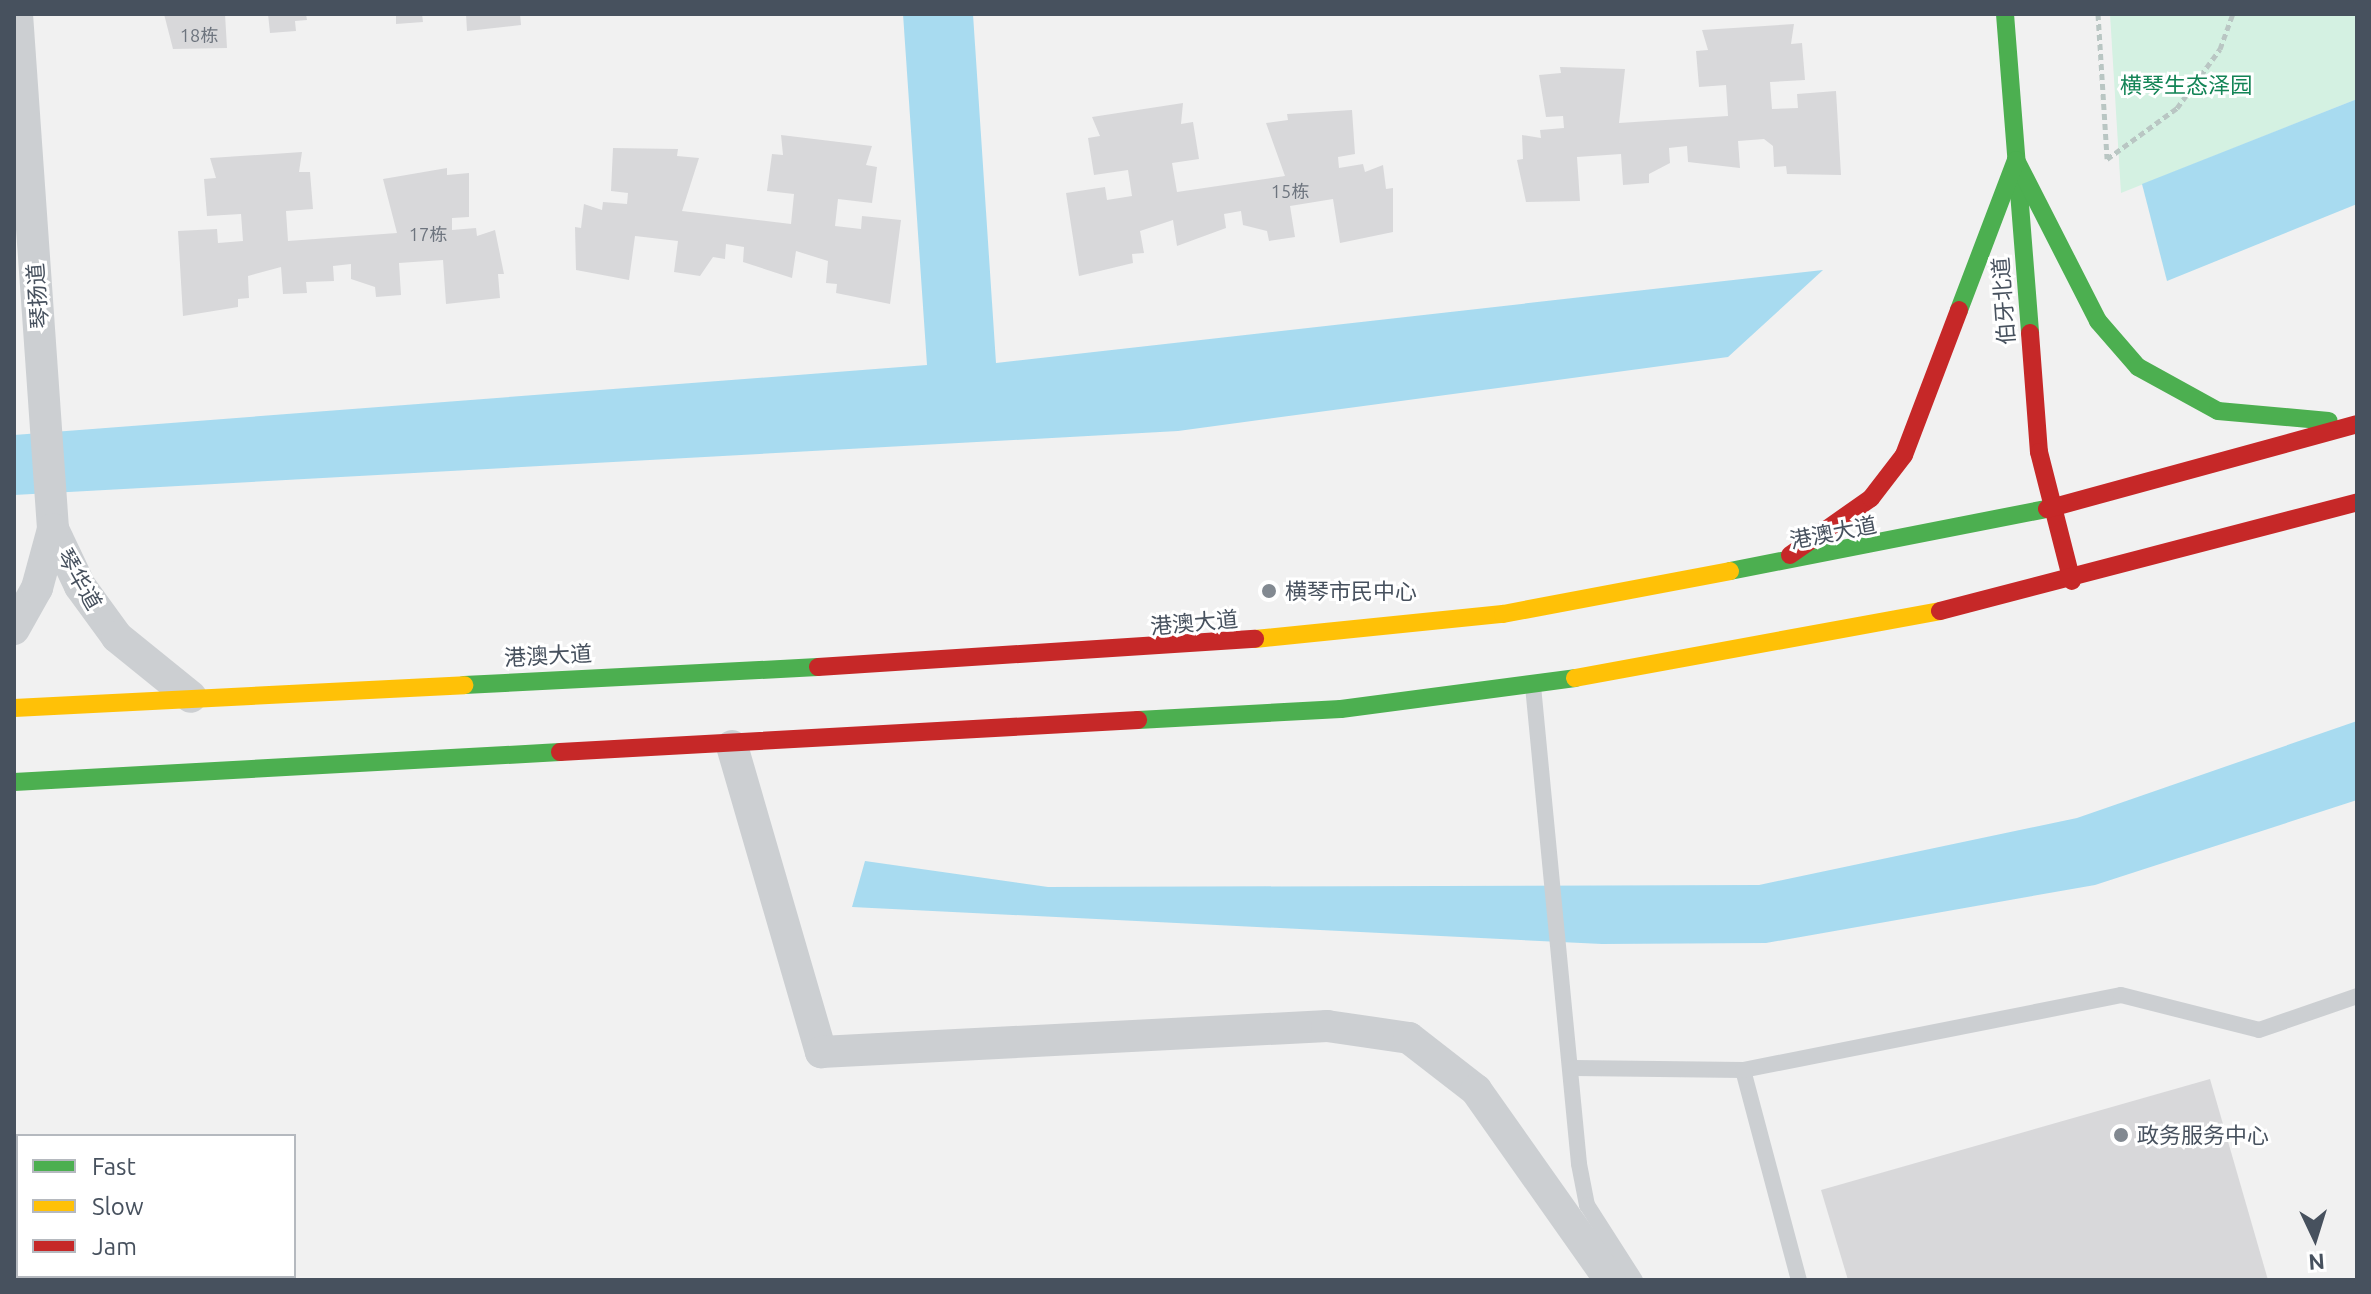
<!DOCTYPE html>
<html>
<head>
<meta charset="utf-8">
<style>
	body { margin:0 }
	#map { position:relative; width:2371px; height:1294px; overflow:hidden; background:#f1f1f1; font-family:Ubuntu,"Noto Sans SC",sans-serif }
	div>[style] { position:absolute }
	.green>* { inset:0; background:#d4f1e2 }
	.water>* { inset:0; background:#a8dbf0 }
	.building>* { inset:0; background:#d8d8da }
	.path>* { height:5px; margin-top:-2.5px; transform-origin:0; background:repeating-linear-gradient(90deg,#b9c6c3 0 6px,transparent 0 10px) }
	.lane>* { height:16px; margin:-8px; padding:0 8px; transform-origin:8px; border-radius:8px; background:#cccfd2 }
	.street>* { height:32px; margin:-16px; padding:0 16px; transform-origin:16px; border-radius:16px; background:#cccfd2 }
	.fast>* { height:18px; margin:-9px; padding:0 9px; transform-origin:9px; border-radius:9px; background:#4caf50 }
	.slow>* { height:18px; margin:-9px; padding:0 9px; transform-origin:9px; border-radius:9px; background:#ffc107 }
	.jam>* { height:18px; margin:-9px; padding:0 9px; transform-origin:9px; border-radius:9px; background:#c62828 }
	.dots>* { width:22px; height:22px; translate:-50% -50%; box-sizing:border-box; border:4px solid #fff; border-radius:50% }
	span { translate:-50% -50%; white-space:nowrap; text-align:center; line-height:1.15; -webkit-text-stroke:6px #fff; paint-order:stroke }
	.number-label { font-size:18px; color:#6d747e }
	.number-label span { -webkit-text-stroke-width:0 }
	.park-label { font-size:22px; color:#138456 }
	.street-label { font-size:22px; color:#47515e }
	.poi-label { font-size:22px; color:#47515e }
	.left { translate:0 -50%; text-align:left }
	.frame { position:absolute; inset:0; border:16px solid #47515e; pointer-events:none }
	.legend { position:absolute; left:16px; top:1134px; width:280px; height:144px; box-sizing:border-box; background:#fff; border:2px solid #b5b9bf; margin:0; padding:10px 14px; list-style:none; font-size:24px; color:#47515e }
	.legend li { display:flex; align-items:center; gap:16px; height:40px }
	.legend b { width:40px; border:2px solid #b5b9bf }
	.north { position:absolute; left:2275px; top:1198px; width:80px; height:80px; -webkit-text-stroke:6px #fff; paint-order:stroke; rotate:176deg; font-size:22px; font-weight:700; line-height:32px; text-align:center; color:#47515e }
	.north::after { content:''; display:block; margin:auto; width:28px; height:36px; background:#47515e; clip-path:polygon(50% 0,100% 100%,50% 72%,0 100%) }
</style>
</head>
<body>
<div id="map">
	<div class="green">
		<div style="clip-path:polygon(2110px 14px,2357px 14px,2357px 99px,2121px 193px)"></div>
	</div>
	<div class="water">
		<div style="clip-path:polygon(903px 14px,973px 14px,996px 363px,1823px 270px,1728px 357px,1178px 431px,14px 495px,14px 435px,927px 365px)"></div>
		<div style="clip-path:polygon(2357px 99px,2357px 204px,2167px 281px,2142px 184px)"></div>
		<div style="clip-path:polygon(2357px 721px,2357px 800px,2095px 885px,1766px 943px,1602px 944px,852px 907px,865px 861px,1048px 887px,1759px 885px,2077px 818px)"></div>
	</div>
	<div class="building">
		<div style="clip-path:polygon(164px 14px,225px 14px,227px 48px,173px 49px)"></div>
		<div style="clip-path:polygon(268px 14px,306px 14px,307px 20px,295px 21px,296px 31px,270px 33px)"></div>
		<div style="clip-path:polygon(396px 14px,422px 14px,423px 22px,396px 24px)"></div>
		<div style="clip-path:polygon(466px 14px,520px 14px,521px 25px,467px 31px)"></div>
		<div style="clip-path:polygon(1794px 24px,1791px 44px,1802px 43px,1805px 80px,1770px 82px,1772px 109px,1798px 108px,1797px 94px,1836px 91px,1841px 175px,1787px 174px,1786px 166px,1774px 167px,1773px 146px,1764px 139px,1738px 141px,1740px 168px,1688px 162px,1687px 146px,1669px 148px,1670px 163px,1649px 174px,1649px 183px,1623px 185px,1621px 154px,1577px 157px,1580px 201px,1526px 202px,1517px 160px,1523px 159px,1522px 135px,1541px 138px,1540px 130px,1564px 128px,1563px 116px,1546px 117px,1539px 75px,1561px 73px,1560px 67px,1625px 69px,1619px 123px,1728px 116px,1726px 85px,1699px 87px,1696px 51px,1708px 50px,1702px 30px)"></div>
		<div style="clip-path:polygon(1183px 103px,1181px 124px,1193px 122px,1199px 159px,1172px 163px,1177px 192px,1285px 176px,1266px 123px,1288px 120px,1287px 114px,1352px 110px,1355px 154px,1338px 157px,1339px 168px,1363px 164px,1365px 172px,1383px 165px,1386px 189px,1393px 188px,1393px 232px,1340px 243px,1333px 199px,1290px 206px,1295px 237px,1269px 241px,1267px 231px,1243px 225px,1241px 211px,1224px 214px,1226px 228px,1177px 246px,1173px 220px,1140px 231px,1144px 253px,1132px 254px,1133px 263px,1079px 276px,1066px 193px,1105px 187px,1107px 200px,1132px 196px,1128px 170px,1094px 175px,1088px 138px,1100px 136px,1092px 117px)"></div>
		<div style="clip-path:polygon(781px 135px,872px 146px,866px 165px,877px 167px,872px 203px,838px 199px,835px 226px,861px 229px,862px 216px,901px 220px,890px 304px,836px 293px,837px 284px,826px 283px,828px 261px,796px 251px,792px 278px,743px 262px,744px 247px,726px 244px,725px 259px,713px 257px,700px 276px,674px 272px,678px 241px,635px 236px,629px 280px,576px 270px,575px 227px,581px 228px,584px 204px,602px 210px,603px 202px,627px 204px,628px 193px,611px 191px,613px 148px,678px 149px,677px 156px,699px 158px,682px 211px,791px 224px,794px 194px,767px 191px,772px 154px,783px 155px)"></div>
		<div style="clip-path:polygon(302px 152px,299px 172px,310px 172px,313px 209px,286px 211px,288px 241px,397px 233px,383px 179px,447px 168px,447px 175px,469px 173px,469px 217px,452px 218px,452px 230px,476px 228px,477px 236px,495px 230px,504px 274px,498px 274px,500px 298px,446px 304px,443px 260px,399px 263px,401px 295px,376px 297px,375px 287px,351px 279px,351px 264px,333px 266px,334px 281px,306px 282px,307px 293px,283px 294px,281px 267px,248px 276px,249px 298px,238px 299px,238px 307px,183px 316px,178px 231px,217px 229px,218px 243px,243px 241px,241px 214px,207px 216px,204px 179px,216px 178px,210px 158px)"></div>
		<div style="clip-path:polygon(2210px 1079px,2268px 1280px,1848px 1280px,1821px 1190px)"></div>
	</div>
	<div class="path">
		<div style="left:2098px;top:14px;width:145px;rotate:86.4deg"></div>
		<div style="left:2107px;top:159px;width:87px;rotate:-36.1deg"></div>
		<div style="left:2177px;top:108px;width:73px;rotate:-53.9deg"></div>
		<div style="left:2220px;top:49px;width:37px;rotate:-70deg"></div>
	</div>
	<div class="lane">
		<div style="left:1533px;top:686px;width:480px;rotate:84.5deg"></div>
		<div style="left:1579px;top:1164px;width:42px;rotate:79deg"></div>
		<div style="left:1587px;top:1205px;width:89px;rotate:57.4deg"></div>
		<div style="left:1574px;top:1068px;width:169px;rotate:0.7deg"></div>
		<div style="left:1743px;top:1070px;width:217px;rotate:75.1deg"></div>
		<div style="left:1743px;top:1070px;width:385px;rotate:-11.2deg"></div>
		<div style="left:2121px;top:995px;width:142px;rotate:14.2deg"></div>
		<div style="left:2259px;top:1030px;width:104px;rotate:-19.1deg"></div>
	</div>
	<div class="street">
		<div style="left:17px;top:14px;width:516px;rotate:86deg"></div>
		<div style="left:53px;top:529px;width:63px;rotate:64.7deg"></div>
		<div style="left:80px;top:586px;width:63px;rotate:54deg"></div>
		<div style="left:117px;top:637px;width:95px;rotate:39deg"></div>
		<div style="left:14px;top:629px;width:47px;rotate:-60.7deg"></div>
		<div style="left:37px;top:588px;width:61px;rotate:-74.8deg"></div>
		<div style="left:732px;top:746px;width:319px;rotate:73.8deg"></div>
		<div style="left:821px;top:1052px;width:507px;rotate:-2.94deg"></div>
		<div style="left:1327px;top:1026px;width:83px;rotate:8.3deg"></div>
		<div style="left:1409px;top:1038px;width:85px;rotate:37.8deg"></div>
		<div style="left:1476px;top:1090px;width:232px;rotate:54.8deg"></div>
	</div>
	<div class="fast">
		<div style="left:2005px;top:14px;width:320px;rotate:85.5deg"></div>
		<div style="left:2016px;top:160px;width:181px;rotate:63deg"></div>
		<div style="left:2098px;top:321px;width:61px;rotate:49deg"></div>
		<div style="left:2138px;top:367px;width:91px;rotate:28.8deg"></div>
		<div style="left:2218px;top:411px;width:111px;rotate:5.1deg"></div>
		<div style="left:1959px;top:310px;width:160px;rotate:-69.2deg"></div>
		<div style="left:1730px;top:571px;width:323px;rotate:-11.1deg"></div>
		<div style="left:464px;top:685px;width:354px;rotate:-2.9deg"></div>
		<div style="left:1138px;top:720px;width:203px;rotate:-3.1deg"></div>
		<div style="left:1341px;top:709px;width:236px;rotate:-7.5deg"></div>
		<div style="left:14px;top:782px;width:547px;rotate:-3.14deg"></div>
	</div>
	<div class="slow">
		<div style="left:1255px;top:639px;width:249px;rotate:-5.8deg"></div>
		<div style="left:1503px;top:614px;width:231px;rotate:-10.7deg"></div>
		<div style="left:1575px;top:678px;width:371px;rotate:-10.4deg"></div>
		<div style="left:14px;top:708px;width:451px;rotate:-2.9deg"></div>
	</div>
	<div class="jam">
		<div style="left:2030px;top:333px;width:119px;rotate:85.7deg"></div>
		<div style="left:2039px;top:452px;width:133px;rotate:75.7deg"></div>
		<div style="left:2047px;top:509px;width:321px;rotate:-15.3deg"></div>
		<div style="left:1790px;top:555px;width:99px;rotate:-35.1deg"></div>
		<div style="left:1871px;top:498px;width:54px;rotate:-52.5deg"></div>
		<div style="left:1904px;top:455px;width:155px;rotate:-69.2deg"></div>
		<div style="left:1940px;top:611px;width:431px;rotate:-14.6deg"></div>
		<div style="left:818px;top:667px;width:438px;rotate:-3.7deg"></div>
		<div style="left:560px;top:752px;width:579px;rotate:-3.17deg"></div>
	</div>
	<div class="dots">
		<div style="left:1269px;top:591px;background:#828991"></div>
		<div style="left:2121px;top:1135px;background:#828991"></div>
	</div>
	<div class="number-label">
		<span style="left:199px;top:35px">18栋</span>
		<span style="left:1290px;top:191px">15栋</span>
		<span style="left:428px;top:234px">17栋</span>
	</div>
	<div class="park-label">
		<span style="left:2186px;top:85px">横琴生态泽园</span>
	</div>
	<div class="street-label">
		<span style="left:37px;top:296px;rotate:-94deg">琴扬道</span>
		<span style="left:2003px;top:301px;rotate:-94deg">伯牙北道</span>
		<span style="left:1833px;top:532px;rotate:-11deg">港澳大道</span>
		<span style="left:80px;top:579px;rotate:60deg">琴华道</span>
		<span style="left:1194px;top:622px;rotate:-5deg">港澳大道</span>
		<span style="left:548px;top:655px;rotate:-3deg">港澳大道</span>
	</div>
	<div class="poi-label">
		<span class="left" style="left:1285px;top:591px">横琴市民中心</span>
		<span class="left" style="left:2137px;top:1135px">政务服务中心</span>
	</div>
	<div class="frame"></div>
	<ul class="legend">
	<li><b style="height:10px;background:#4caf50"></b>Fast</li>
	<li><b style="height:10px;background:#ffc107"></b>Slow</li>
	<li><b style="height:10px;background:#c62828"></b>Jam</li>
	</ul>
	<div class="north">N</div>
</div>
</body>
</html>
